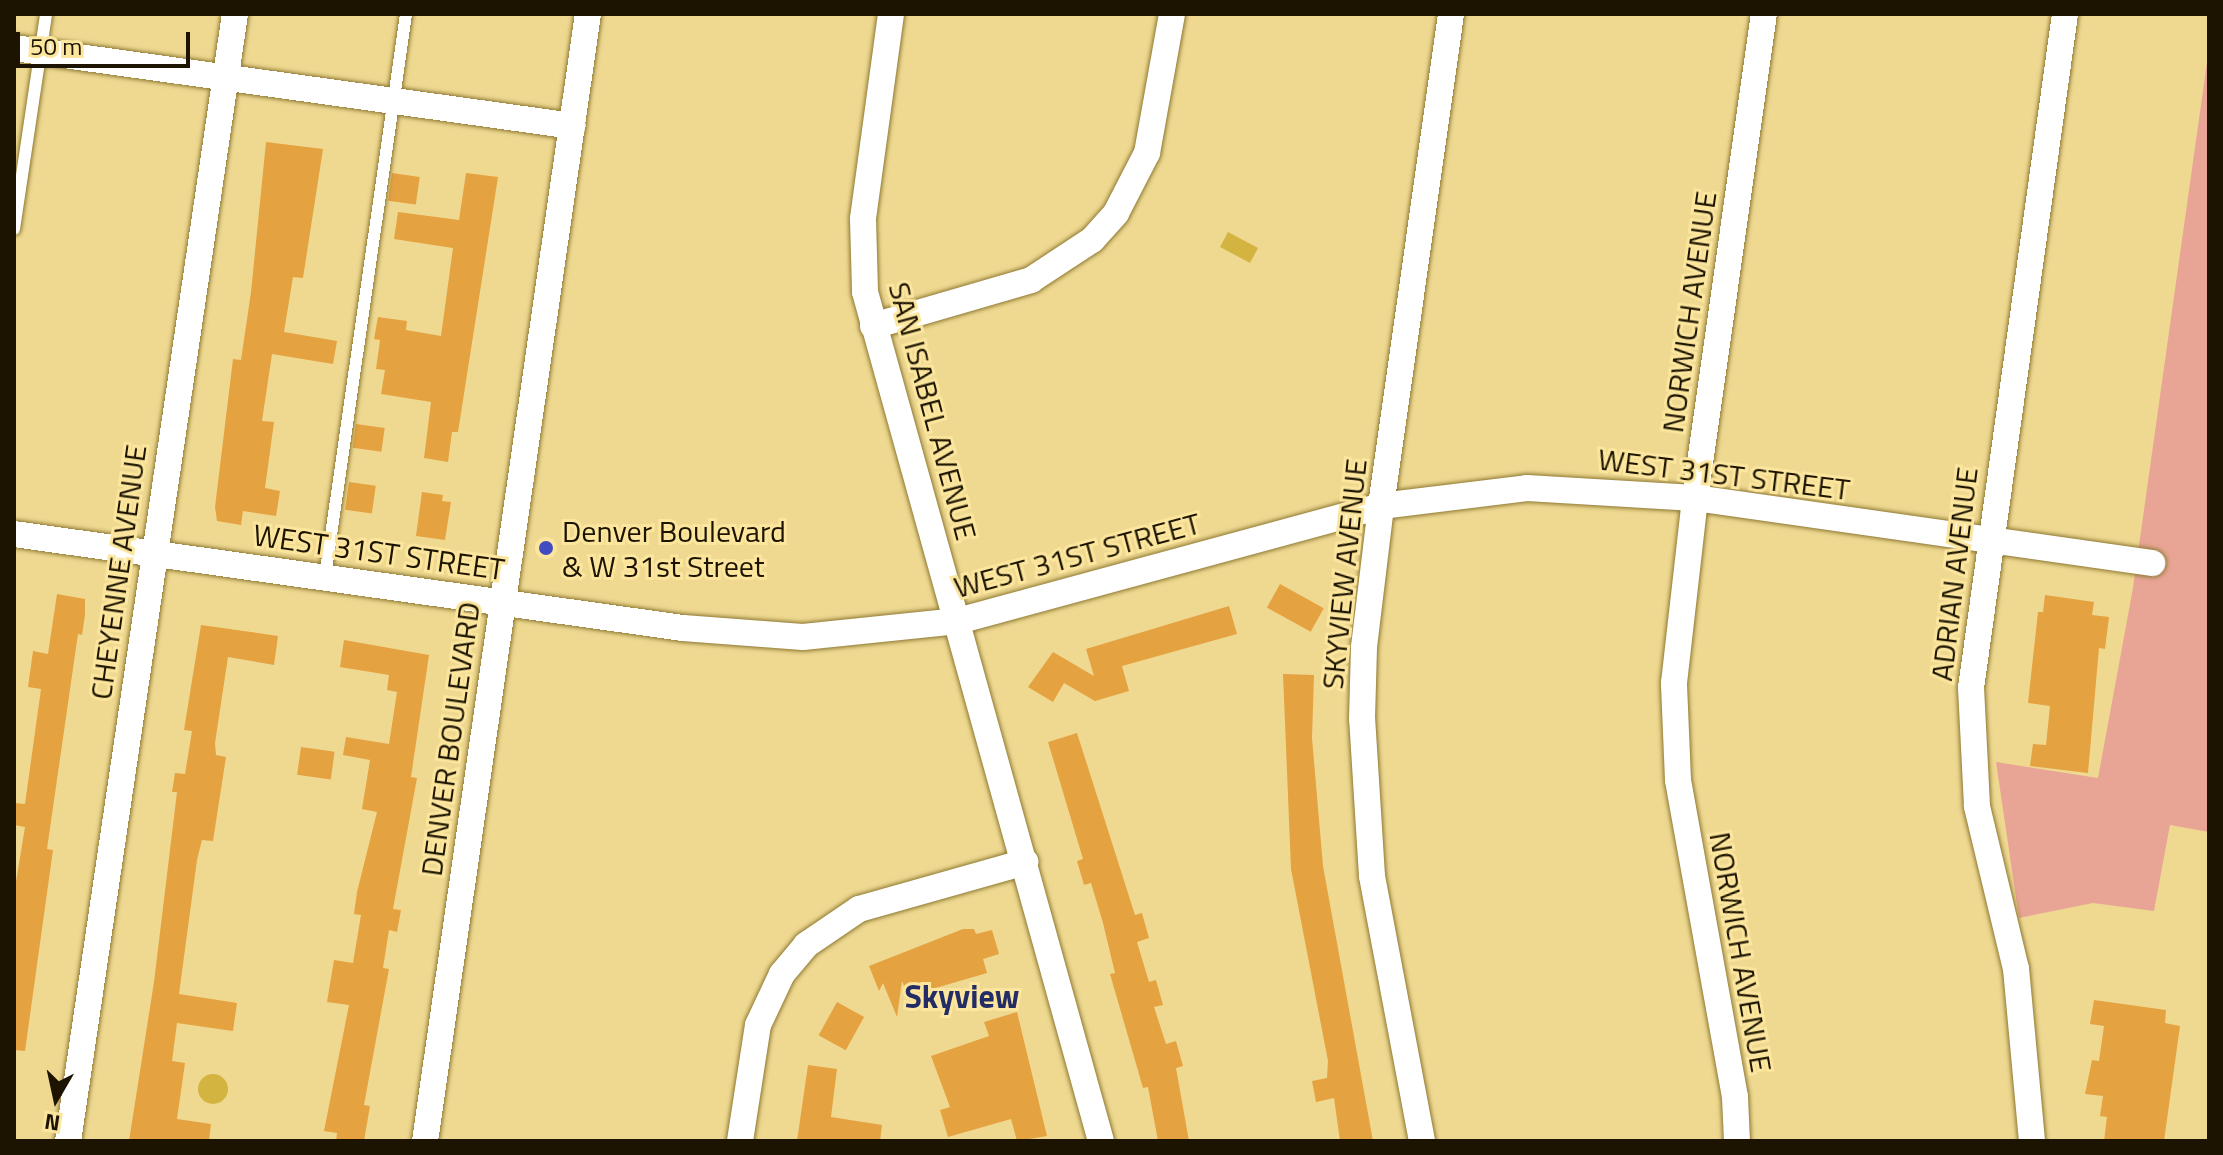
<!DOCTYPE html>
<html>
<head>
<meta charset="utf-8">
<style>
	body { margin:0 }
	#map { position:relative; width:2223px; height:1155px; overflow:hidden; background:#efd991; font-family:"Titillium Web",sans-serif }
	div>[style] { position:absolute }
	.green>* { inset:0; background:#e8a495 }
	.water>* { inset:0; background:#d4b440; transform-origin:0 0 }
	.round { border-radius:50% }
	.building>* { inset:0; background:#e5a241; transform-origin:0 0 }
	.roads { filter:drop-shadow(0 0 2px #8e7933) drop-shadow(0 0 2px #8e7933) }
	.service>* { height:12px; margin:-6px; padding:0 6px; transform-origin:6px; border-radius:6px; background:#fff }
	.minor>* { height:26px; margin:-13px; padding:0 13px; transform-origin:13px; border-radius:13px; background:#fff }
	.dots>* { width:22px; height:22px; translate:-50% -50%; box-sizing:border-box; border:4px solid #fce69e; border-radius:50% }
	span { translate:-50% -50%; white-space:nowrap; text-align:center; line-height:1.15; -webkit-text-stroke:6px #fce69e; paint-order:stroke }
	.street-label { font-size:30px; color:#1c1400 }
	.poi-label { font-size:30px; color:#1c1400 }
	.left { translate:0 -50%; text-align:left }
	.neighbourhood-label { font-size:32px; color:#232c65; font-weight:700 }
	.frame { position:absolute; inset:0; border:16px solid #1c1400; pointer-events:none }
	.north { position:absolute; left:16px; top:1059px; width:80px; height:80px; -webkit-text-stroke:6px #fce69e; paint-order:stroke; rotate:189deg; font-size:22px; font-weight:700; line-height:32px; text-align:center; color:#1c1400 }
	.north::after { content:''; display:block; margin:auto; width:28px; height:36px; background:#1c1400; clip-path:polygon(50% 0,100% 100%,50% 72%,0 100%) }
	.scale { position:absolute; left:16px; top:32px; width:174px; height:36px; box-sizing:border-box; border:4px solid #1c1400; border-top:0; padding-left:10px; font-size:24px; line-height:28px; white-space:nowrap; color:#1c1400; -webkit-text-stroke:6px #fce69e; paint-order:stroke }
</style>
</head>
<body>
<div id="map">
	<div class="green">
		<div style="clip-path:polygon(2209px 48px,2209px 832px,2170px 825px,2154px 911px,2093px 903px,2019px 918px,1996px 762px,2098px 778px,2133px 588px)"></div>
	</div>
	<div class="water">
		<div style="left:1228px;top:232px;width:34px;height:17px;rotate:28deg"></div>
		<div class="round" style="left:198px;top:1074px;width:30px;height:30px"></div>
	</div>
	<div class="building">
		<div style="clip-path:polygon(266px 142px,323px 149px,303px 278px,293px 277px,284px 332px,337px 341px,333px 364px,272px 354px,262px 421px,274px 422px,265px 488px,280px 491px,276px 516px,243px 511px,241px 525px,217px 521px,215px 507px,233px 359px,241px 360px,251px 292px)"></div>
		<div style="left:392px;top:173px;width:28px;height:28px;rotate:8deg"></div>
		<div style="clip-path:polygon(466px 173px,498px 177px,458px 432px,452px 432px,448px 462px,424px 458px,431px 402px,381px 394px,385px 370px,376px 369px,380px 340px,374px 339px,378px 317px,407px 321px,406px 330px,441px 336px,453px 248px,394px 239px,398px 212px,459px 220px)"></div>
		<div style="left:356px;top:424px;width:29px;height:24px;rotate:8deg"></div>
		<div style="left:349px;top:482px;width:27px;height:28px;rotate:8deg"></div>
		<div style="clip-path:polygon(422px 492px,443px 495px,442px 501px,451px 502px,445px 540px,416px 536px)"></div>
		<div style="left:1280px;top:584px;width:50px;height:27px;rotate:29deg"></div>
		<div style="clip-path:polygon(57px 594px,85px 599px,85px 615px,82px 635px,78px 634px,47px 849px,53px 850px,25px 1051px,14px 1050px,14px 894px,25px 827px,14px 825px,14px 803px,25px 804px,41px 689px,28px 687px,33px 651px,48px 654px)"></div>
		<div style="clip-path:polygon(2045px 595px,2094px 602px,2092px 615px,2109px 617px,2105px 649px,2099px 648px,2088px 773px,2030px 766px,2033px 744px,2046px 745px,2050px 706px,2028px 703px,2038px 612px,2043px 612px)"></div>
		<div style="clip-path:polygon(1229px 606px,1237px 634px,1122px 666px,1129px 691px,1095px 701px,1064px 683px,1053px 702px,1028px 687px,1053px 652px,1094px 676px,1086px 649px)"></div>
		<div style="clip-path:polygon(201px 625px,278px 636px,274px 665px,228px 657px,215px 743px,216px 755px,226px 757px,213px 841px,202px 840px,197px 860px,179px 994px,237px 1003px,233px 1031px,177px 1023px,172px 1061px,185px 1063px,177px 1119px,211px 1124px,209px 1141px,129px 1141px,154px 982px,177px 792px,172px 792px,175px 773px,185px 774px,192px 731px,184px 730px)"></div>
		<div style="clip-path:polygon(344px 640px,429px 655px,411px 777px,417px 778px,393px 909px,401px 910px,397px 932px,389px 930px,383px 968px,389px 969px,364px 1105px,370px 1106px,364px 1141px,336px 1141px,337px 1133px,324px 1131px,349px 1005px,327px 1002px,334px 960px,353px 963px,361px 915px,354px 914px,357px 892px,377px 812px,362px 809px,370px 760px,343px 755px,346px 737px,389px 744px,397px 692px,387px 690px,389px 675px,340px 667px)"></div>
		<div style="clip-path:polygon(1283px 674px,1314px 675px,1312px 738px,1323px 866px,1373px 1141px,1340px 1141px,1334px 1098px,1316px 1102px,1312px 1081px,1327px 1078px,1328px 1061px,1291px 869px)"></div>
		<div style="clip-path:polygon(1077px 733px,1135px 915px,1142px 913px,1149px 938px,1137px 942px,1149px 982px,1156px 980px,1163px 1005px,1154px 1007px,1166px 1044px,1176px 1041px,1183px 1066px,1176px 1068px,1189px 1141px,1158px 1141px,1148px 1087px,1143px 1088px,1110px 974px,1115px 973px,1103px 923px,1091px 883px,1084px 885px,1077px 861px,1083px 859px,1048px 742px)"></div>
		<div style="left:301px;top:747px;width:34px;height:28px;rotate:8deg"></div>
		<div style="clip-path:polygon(963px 929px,974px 929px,976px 934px,992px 930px,999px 954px,983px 959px,987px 973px,908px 996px,902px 981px,897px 1017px,883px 983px,879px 991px,869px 966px)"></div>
		<div style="clip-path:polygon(2094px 1000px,2166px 1010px,2165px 1023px,2180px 1026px,2164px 1141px,2104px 1141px,2107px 1117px,2100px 1116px,2103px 1096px,2085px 1094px,2092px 1060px,2099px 1061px,2104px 1026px,2090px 1024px)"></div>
		<div style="left:837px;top:1002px;width:31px;height:38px;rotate:29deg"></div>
		<div style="clip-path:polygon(1017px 1012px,1047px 1136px,1017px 1141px,1011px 1119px,948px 1137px,940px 1110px,950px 1107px,931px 1056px,989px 1036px,984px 1022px)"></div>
		<div style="clip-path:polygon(808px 1065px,837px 1069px,831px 1117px,882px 1125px,880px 1141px,797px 1141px)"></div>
	</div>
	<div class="roads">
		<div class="service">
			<div style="left:14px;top:229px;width:217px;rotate:-81.5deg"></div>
			<div style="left:325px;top:577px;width:569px;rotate:-81.81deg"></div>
		</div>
		<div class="minor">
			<div style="left:891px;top:14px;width:207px;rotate:97.8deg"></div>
			<div style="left:863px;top:219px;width:73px;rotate:88.4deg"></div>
			<div style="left:865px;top:292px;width:881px;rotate:74.47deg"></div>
			<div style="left:14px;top:48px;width:564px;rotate:7.94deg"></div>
			<div style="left:873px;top:326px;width:165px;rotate:-16.2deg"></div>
			<div style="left:1031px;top:280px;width:73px;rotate:-33.3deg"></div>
			<div style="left:1092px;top:240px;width:36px;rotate:-48deg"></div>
			<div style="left:1116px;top:213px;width:68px;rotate:-62.7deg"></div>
			<div style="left:1147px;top:153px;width:141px;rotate:-79.8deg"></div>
			<div style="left:14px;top:534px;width:676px;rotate:8deg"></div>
			<div style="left:683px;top:628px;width:120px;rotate:4.3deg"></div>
			<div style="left:803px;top:637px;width:156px;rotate:-5.9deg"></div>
			<div style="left:958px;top:621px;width:438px;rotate:-15.2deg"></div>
			<div style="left:1381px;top:506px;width:147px;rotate:-7deg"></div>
			<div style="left:1527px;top:488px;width:168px;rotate:3.4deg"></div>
			<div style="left:1695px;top:498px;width:462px;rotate:8.1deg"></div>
			<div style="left:68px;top:1141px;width:1139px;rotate:-81.57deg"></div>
			<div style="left:425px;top:1141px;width:1139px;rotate:-81.77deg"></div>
			<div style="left:740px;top:1141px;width:117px;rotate:-81.2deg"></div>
			<div style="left:758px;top:1025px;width:56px;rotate:-64.8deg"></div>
			<div style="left:782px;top:974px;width:38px;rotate:-50deg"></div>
			<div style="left:806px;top:945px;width:64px;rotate:-34.2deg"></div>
			<div style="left:859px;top:909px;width:173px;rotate:-15.8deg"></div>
			<div style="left:1422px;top:1141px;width:270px;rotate:-100.7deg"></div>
			<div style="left:1372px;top:876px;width:157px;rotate:-93.6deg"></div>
			<div style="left:1362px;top:719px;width:72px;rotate:-88.4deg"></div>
			<div style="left:1364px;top:647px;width:142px;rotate:-83.1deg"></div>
			<div style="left:1381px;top:506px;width:497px;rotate:-81.9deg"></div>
			<div style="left:1737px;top:1141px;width:44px;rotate:-92.6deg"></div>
			<div style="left:1735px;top:1097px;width:322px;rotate:-100.2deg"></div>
			<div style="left:1678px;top:780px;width:97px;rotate:-92.4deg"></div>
			<div style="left:1674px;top:683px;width:186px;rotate:-83.5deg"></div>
			<div style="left:1695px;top:498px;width:489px;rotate:-81.9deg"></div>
			<div style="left:2032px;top:1141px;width:173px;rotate:-95.3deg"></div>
			<div style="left:2016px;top:969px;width:168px;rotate:-103.5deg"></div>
			<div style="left:1977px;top:806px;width:118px;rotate:-92.9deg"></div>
			<div style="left:1971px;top:688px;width:681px;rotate:-82.06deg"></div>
		</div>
	</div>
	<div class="dots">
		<div style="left:546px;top:548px;background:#404cc0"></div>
	</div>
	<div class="street-label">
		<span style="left:1689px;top:312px;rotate:-82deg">NORWICH AVENUE</span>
		<span style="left:933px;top:411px;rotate:75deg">SAN ISABEL AVENUE</span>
		<span style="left:1724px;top:474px;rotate:7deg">WEST 31ST STREET</span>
		<span style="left:379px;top:552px;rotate:8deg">WEST 31ST STREET</span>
		<span style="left:1077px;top:555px;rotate:-15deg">WEST 31ST STREET</span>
		<span style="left:118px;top:572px;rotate:-82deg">CHEYENNE AVENUE</span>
		<span style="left:1344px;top:574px;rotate:-84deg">SKYVIEW AVENUE</span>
		<span style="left:1954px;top:574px;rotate:-83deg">ADRIAN AVENUE</span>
		<span style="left:450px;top:739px;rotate:-82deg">DENVER BOULEVARD</span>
		<span style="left:1741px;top:952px;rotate:80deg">NORWICH AVENUE</span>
	</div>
	<div class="poi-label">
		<span class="left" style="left:562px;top:548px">Denver Boulevard<br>&amp; W 31st Street</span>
	</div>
	<div class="neighbourhood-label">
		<span style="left:962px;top:996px">Skyview</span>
	</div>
	<div class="frame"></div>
	<div class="north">N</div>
	<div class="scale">50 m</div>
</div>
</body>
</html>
